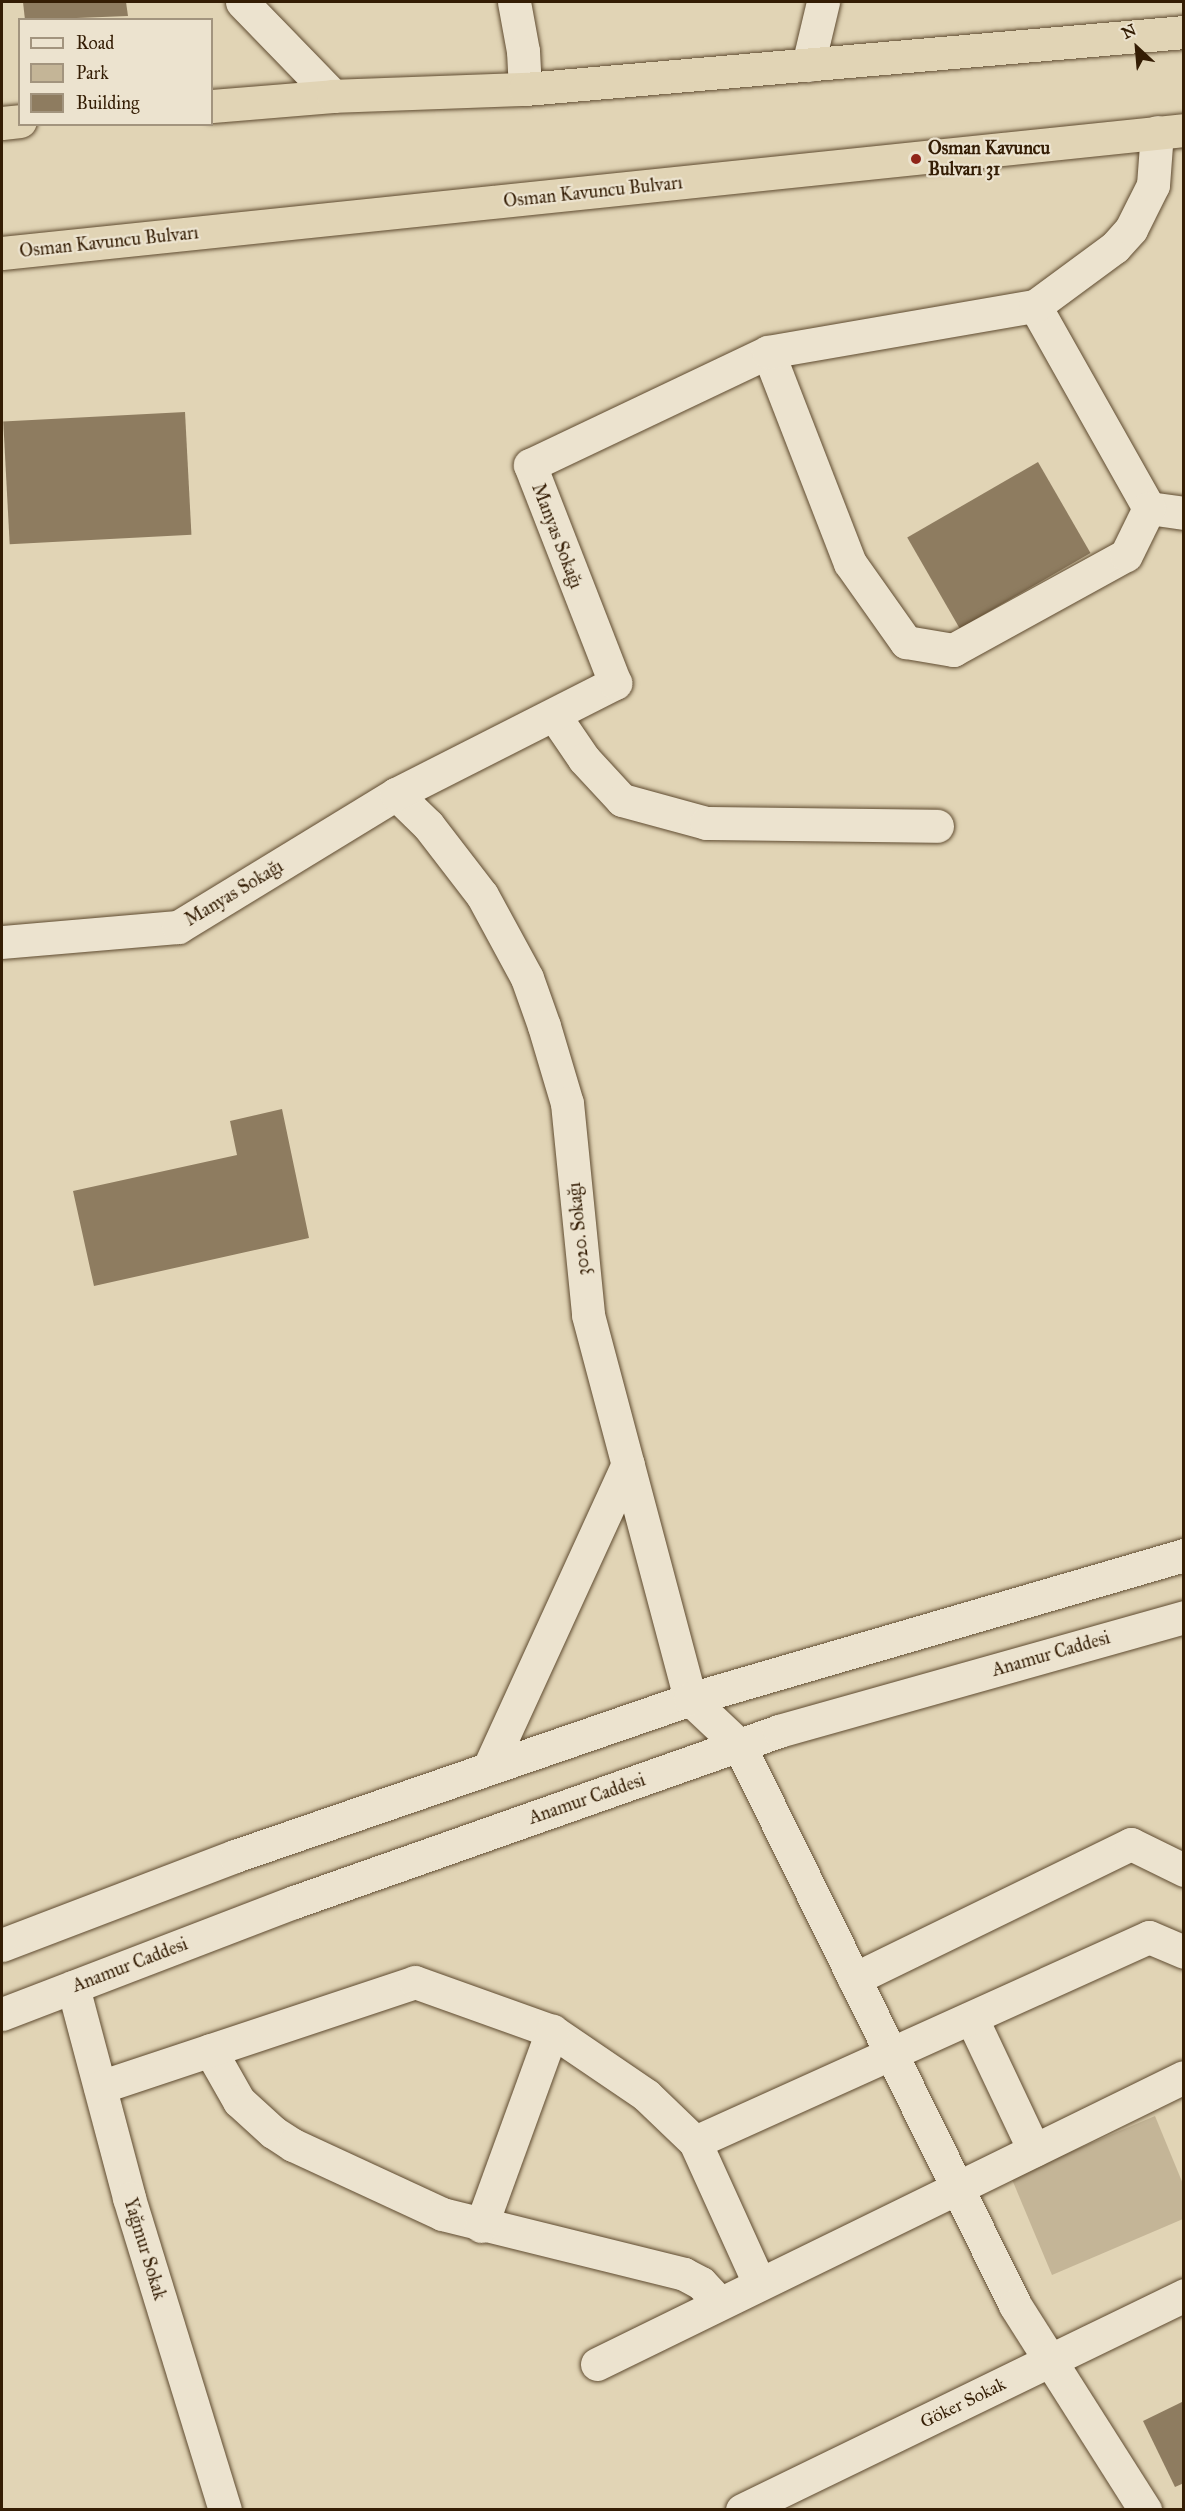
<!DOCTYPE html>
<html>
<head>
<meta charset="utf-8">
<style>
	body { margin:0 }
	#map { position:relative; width:1185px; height:2511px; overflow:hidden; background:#e1d4b5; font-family:"IM FELL Great Primer",serif }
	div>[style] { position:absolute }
	.green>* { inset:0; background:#c4b597 }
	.building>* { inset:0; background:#8e7c60; transform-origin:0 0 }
	.roads { filter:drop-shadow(0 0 2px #5f4b30) drop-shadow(0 0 2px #5f4b30) }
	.minor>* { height:33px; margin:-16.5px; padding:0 16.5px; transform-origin:16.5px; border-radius:16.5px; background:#ece3cf }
	.highway>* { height:33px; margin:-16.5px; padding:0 16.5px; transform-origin:16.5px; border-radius:16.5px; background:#e1d4b5 }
	.dots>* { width:16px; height:16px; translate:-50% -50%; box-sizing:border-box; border:3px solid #ece3cf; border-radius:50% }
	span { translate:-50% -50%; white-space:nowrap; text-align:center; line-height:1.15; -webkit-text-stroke:4.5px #ece3cf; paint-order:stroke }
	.poi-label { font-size:18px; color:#341d04; font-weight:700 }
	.left { translate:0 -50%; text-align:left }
	.street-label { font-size:18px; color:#341d04 }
	.frame { position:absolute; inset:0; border:3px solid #341d04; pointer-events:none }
	.legend { position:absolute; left:18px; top:18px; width:195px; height:108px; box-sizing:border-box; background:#ece3cf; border:2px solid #a2947e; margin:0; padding:8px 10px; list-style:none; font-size:18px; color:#341d04 }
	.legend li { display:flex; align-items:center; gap:12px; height:30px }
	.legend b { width:30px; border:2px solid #a2947e }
	.north { position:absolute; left:1107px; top:18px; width:60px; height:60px; -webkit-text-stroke:4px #ece3cf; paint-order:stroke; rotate:334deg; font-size:16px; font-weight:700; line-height:24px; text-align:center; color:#341d04 }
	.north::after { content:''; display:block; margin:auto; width:21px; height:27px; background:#341d04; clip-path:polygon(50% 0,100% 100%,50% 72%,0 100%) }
</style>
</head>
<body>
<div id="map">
	<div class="green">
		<div style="clip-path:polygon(1155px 2116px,1183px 2184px,1183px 2219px,1052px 2275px,1011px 2177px)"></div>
	</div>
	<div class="building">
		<div style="clip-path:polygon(23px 2px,126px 2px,128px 16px,25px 20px)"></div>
		<div style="left:185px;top:412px;width:123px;height:182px;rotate:87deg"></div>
		<div style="left:1038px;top:462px;width:105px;height:151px;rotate:60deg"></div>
		<div style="clip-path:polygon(282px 1109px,309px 1238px,94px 1286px,73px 1191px,237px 1155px,230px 1121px)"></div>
		<div style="clip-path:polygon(1184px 2401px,1184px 2483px,1175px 2487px,1143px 2421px)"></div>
	</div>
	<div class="roads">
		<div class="minor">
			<div style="left:242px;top:2px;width:131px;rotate:45.9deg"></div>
			<div style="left:514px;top:2px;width:50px;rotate:79.6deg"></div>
			<div style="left:523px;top:51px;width:38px;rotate:87deg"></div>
			<div style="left:808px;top:65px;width:65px;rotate:-76.6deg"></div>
			<div style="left:1035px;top:306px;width:232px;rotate:60.6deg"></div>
			<div style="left:1149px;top:508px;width:35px;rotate:8deg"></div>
			<div style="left:768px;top:352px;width:226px;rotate:68.8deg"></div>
			<div style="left:850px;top:563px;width:97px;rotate:54.7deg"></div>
			<div style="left:906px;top:642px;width:48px;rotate:9.7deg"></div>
			<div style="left:953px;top:650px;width:197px;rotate:-28.8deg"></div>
			<div style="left:1126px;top:555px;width:52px;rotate:-63.9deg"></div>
			<div style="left:554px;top:715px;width:53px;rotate:55.7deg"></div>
			<div style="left:584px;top:759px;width:56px;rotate:47.2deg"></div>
			<div style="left:622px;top:800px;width:87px;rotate:15.3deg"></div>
			<div style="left:706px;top:823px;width:231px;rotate:0.7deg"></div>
			<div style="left:396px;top:794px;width:45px;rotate:44.1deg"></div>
			<div style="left:428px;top:825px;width:88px;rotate:52.4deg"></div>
			<div style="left:482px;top:895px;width:94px;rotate:61.5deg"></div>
			<div style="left:527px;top:978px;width:51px;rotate:70.5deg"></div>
			<div style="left:544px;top:1026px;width:80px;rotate:73.4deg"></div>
			<div style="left:567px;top:1103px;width:213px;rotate:84.3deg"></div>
			<div style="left:588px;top:1315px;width:397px;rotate:75.1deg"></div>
			<div style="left:690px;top:1699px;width:67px;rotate:43.2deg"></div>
			<div style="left:739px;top:1745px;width:624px;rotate:63.76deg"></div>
			<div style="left:1015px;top:2305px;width:243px;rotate:57.6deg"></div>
			<div style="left:2px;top:942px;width:177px;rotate:-4.9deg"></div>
			<div style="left:178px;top:927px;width:255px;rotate:-31.4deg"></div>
			<div style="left:396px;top:794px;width:246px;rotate:-26.9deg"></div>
			<div style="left:615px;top:683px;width:234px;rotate:-111.3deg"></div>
			<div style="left:530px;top:465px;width:263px;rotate:-25.4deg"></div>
			<div style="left:768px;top:352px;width:271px;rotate:-9.8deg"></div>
			<div style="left:1035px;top:306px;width:99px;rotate:-36.4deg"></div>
			<div style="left:1115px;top:247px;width:24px;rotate:-48deg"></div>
			<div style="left:1131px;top:229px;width:49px;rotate:-63.4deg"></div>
			<div style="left:1153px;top:185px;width:53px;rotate:-85.7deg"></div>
			<div style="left:490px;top:1765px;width:331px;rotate:-65.4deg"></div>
			<div style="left:2px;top:1945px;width:249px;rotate:-20.9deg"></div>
			<div style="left:235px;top:1856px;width:481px;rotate:-19deg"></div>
			<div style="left:690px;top:1699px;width:515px;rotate:-16.25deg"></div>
			<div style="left:854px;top:1979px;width:308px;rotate:-26deg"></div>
			<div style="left:1131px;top:1844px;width:59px;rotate:26.1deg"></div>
			<div style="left:73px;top:1987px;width:218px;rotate:75.1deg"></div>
			<div style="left:129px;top:2198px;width:326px;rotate:72.9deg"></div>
			<div style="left:2px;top:2014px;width:313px;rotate:-21deg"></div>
			<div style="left:294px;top:1902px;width:514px;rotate:-19.42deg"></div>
			<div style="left:779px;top:1731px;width:421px;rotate:-15.7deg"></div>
			<div style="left:972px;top:2019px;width:145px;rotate:64.7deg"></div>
			<div style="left:210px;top:2050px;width:59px;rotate:60.4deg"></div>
			<div style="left:239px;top:2101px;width:46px;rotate:42.4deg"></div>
			<div style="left:273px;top:2132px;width:24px;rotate:33deg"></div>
			<div style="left:293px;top:2145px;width:164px;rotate:24.8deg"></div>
			<div style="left:442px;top:2214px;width:249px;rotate:13.9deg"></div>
			<div style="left:684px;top:2274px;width:19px;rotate:28deg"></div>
			<div style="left:701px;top:2283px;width:26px;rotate:47deg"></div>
			<div style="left:100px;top:2087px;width:332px;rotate:-18.4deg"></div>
			<div style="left:415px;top:1982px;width:145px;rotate:19.7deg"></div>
			<div style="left:552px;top:2031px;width:114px;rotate:34.2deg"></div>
			<div style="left:646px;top:2095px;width:68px;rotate:43.8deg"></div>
			<div style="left:695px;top:2142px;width:498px;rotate:-24.3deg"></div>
			<div style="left:1149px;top:1937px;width:38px;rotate:23deg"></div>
			<div style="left:695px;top:2142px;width:155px;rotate:65.6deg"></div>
			<div style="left:481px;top:2226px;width:208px;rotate:-70deg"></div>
			<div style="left:597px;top:2364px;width:653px;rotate:-26.06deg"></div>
			<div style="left:742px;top:2510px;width:492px;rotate:-25.9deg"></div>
		</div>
		<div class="highway">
			<div style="left:212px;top:106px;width:121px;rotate:-4.7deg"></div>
			<div style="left:333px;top:96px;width:192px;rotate:-2.1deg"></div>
			<div style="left:525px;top:89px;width:661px;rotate:-4.94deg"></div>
			<div style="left:2px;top:123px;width:18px;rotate:-6deg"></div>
			<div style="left:2px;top:253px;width:1188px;rotate:-5.94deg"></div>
		</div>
	</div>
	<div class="dots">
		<div style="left:916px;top:159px;background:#8f2418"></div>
	</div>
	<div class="poi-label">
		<span class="left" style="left:928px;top:159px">Osman Kavuncu<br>Bulvarı 31</span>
	</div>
	<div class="street-label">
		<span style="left:593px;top:192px;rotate:-6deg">Osman Kavuncu Bulvarı</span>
		<span style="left:109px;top:242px;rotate:-6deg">Osman Kavuncu Bulvarı</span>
		<span style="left:557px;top:536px;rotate:69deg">Manyas Sokağı</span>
		<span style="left:234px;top:893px;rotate:-31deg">Manyas Sokağı</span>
		<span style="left:579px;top:1229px;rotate:-96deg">3020. Sokağı</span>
		<span style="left:1051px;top:1654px;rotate:-16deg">Anamur Caddesi</span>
		<span style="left:587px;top:1799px;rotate:-19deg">Anamur Caddesi</span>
		<span style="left:130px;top:1965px;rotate:-21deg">Anamur Caddesi</span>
		<span style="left:145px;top:2249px;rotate:73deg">Yağmur Sokak</span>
		<span style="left:963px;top:2403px;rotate:-26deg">Göker Sokak</span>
	</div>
	<div class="frame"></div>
	<ul class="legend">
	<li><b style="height:8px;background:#ece3cf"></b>Road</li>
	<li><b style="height:16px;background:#c4b597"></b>Park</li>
	<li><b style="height:16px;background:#8e7c60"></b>Building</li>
	</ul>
	<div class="north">N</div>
</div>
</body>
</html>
